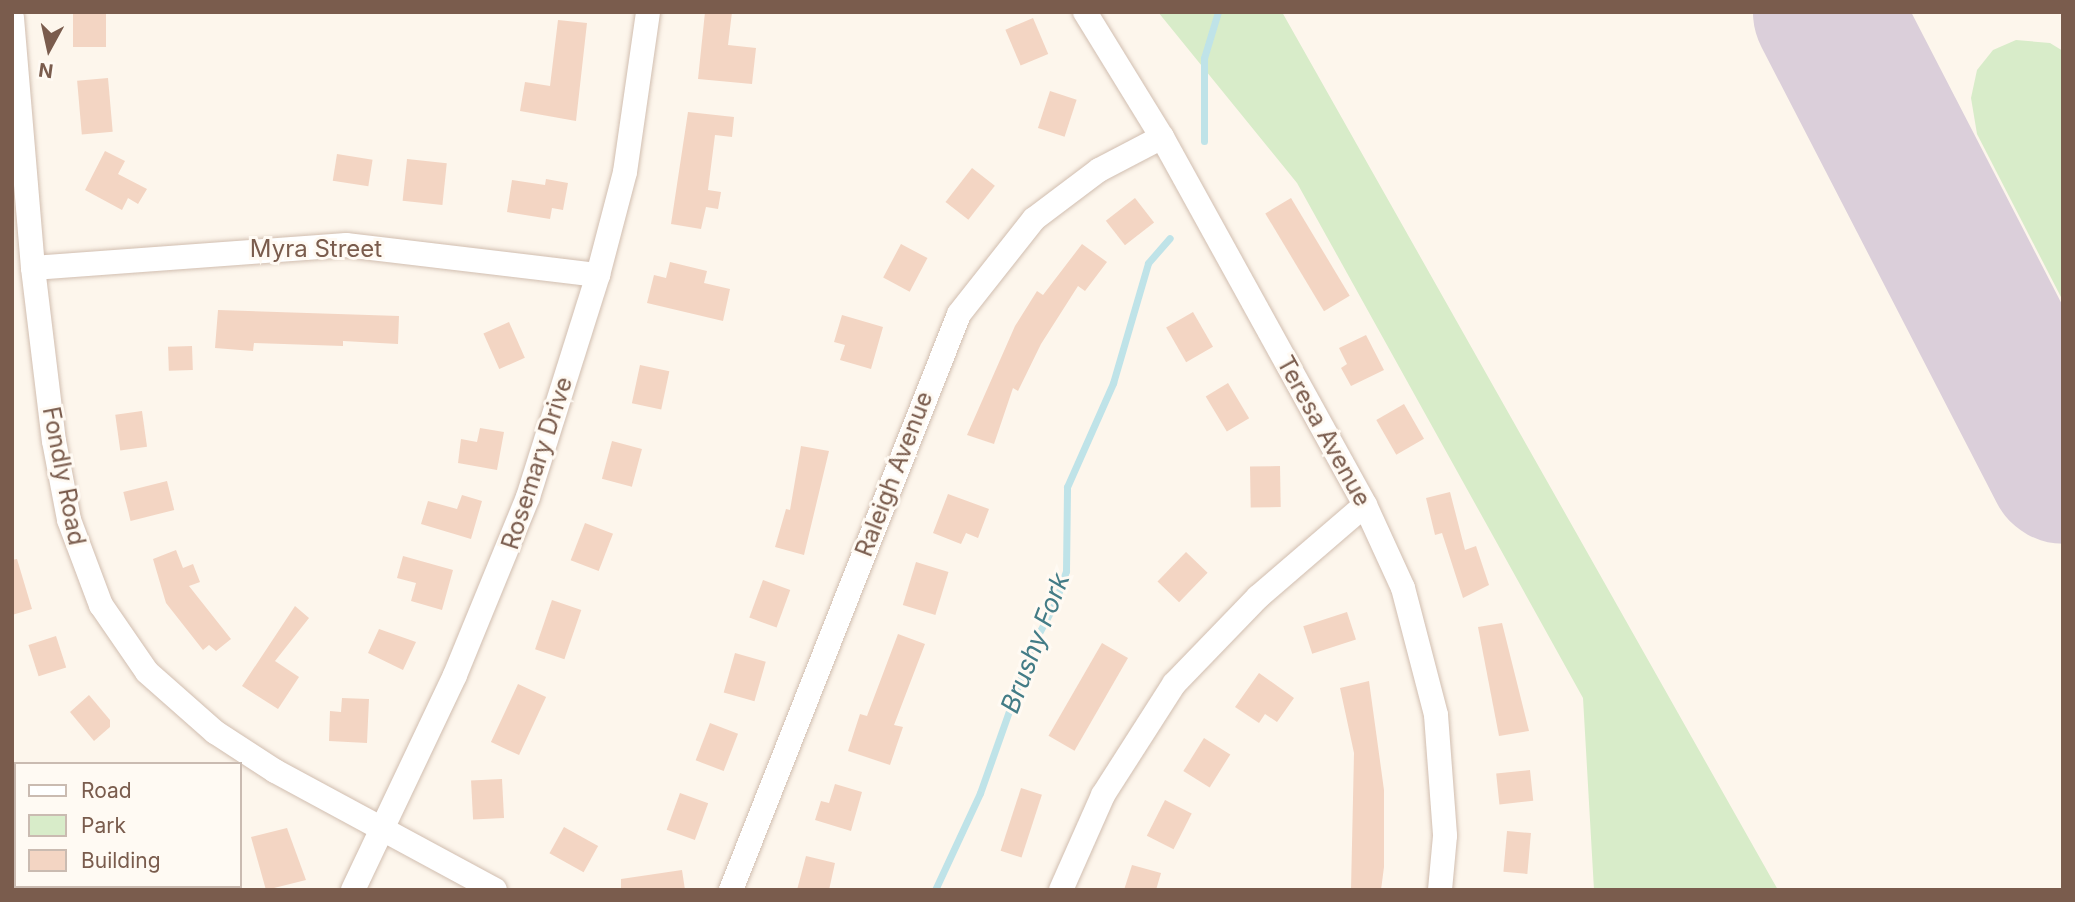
<!DOCTYPE html>
<html>
<head>
<meta charset="utf-8">
<style>
	body { margin:0 }
	#map { position:relative; width:2075px; height:902px; overflow:hidden; background:#fdf6ec; font-family:Inter,sans-serif }
	div>[style] { position:absolute }
	.green>* { inset:0; background:#d8ecc9 }
	.stream>* { height:7px; margin:-3.5px; padding:0 3.5px; transform-origin:3.5px; border-radius:3.5px; background:#bfe3e8 }
	.taxiway>* { height:60px; margin:-30px; padding:0 30px; transform-origin:30px; border-radius:30px; background:#dbcfda }
	.runway>* { height:149px; margin:-74.5px; padding:0 74.5px; transform-origin:74.5px; border-radius:74.5px; background:#dbcfda }
	.building>* { inset:0; background:#f3d5c3; transform-origin:0 0 }
	.roads { filter:drop-shadow(0 0 2px #d1beb0) drop-shadow(0 0 2px #d1beb0) }
	.minor>* { height:24px; margin:-12px; padding:0 12px; transform-origin:12px; border-radius:12px; background:#fff }
	span { translate:-50% -50%; white-space:nowrap; text-align:center; line-height:1.15; -webkit-text-stroke:6px #fffaf3; paint-order:stroke }
	.street-label { font-size:24px; color:#7a5c4d }
	.water-label { font-size:26px; color:#437c86; font-style:italic }
	.frame { position:absolute; inset:0; border:14px solid #7a5c4d; pointer-events:none }
	.legend { position:absolute; left:14px; top:762px; width:228px; height:126px; box-sizing:border-box; background:#fffaf3; border:2px solid #cabbb1; margin:0; padding:9px 12px; list-style:none; font-size:21px; color:#7a5c4d }
	.legend li { display:flex; align-items:center; gap:14px; height:35px }
	.legend b { width:35px; border:2px solid #cabbb1 }
	.north { position:absolute; left:14px; top:14px; width:70px; height:70px; -webkit-text-stroke:5px #fffaf3; paint-order:stroke; rotate:188deg; font-size:19px; font-weight:700; line-height:28px; text-align:center; color:#7a5c4d }
	.north::after { content:''; display:block; margin:auto; width:24px; height:32px; background:#7a5c4d; clip-path:polygon(50% 0,100% 100%,50% 72%,0 100%) }
</style>
</head>
<body>
<div id="map">
	<div class="green">
		<div style="clip-path:polygon(1158px 12px,1282px 12px,1778px 890px,1594px 890px,1583px 698px,1297px 183px)"></div>
		<div style="clip-path:polygon(2016px 40px,2050px 43px,2063px 51px,2063px 301px,1977px 134px,1971px 98px,1977px 70px,1993px 50px)"></div>
	</div>
	<div class="stream">
		<div style="left:1204px;top:141px;width:83px;rotate:-90deg"></div>
		<div style="left:1204px;top:58px;width:48px;rotate:-73.1deg"></div>
		<div style="left:935px;top:890px;width:107px;rotate:-65.1deg"></div>
		<div style="left:980px;top:793px;width:156px;rotate:-70.5deg"></div>
		<div style="left:1032px;top:646px;width:49px;rotate:-61.9deg"></div>
		<div style="left:1055px;top:603px;width:34px;rotate:-71deg"></div>
		<div style="left:1066px;top:571px;width:84px;rotate:-89.3deg"></div>
		<div style="left:1067px;top:487px;width:114px;rotate:-66.1deg"></div>
		<div style="left:1113px;top:383px;width:125px;rotate:-73.7deg"></div>
		<div style="left:1148px;top:263px;width:33px;rotate:-49deg"></div>
	</div>
	<div class="taxiway">
		<div style="left:1829px;top:16px;width:9px;rotate:-27deg"></div>
	</div>
	<div class="runway">
		<div style="left:1827px;top:12px;width:514px;rotate:62.69deg"></div>
	</div>
	<div class="building">
		<div style="left:73px;top:12px;width:33px;height:35px"></div>
		<div style="clip-path:polygon(705px 12px,732px 12px,728px 45px,756px 48px,752px 84px,698px 79px)"></div>
		<div style="left:1033px;top:18px;width:39px;height:30px;rotate:67deg"></div>
		<div style="clip-path:polygon(558px 20px,587px 23px,576px 121px,520px 111px,525px 82px,550px 86px)"></div>
		<div style="left:108px;top:78px;width:54px;height:31px;rotate:85deg"></div>
		<div style="left:1050px;top:91px;width:28px;height:39px;rotate:18deg"></div>
		<div style="clip-path:polygon(688px 112px,734px 117px,732px 137px,715px 135px,708px 190px,721px 192px,718px 209px,706px 207px,701px 229px,671px 224px)"></div>
		<div style="clip-path:polygon(105px 151px,125px 161px,118px 174px,147px 189px,138px 204px,128px 198px,122px 210px,85px 190px)"></div>
		<div style="left:337px;top:154px;width:36px;height:27px;rotate:9deg"></div>
		<div style="left:407px;top:159px;width:40px;height:42px;rotate:6deg"></div>
		<div style="left:972px;top:168px;width:29px;height:43px;rotate:38deg"></div>
		<div style="clip-path:polygon(546px 179px,568px 183px,563px 210px,552px 208px,550px 219px,507px 212px,512px 180px,545px 185px)"></div>
		<div style="left:1135px;top:198px;width:31px;height:37px;rotate:52deg"></div>
		<div style="left:1291px;top:198px;width:114px;height:30px;rotate:59deg"></div>
		<div style="left:901px;top:244px;width:30px;height:38px;rotate:28deg"></div>
		<div style="clip-path:polygon(1082px 244px,1107px 262px,1085px 291px,1078px 286px,1041px 344px,1018px 391px,1013px 388px,994px 444px,967px 435px,1015px 326px,1037px 291px,1043px 295px)"></div>
		<div style="clip-path:polygon(670px 262px,707px 271px,704px 283px,730px 289px,723px 321px,647px 303px,654px 275px,666px 278px)"></div>
		<div style="clip-path:polygon(218px 310px,399px 316px,398px 344px,343px 341px,343px 346px,254px 343px,253px 351px,215px 348px)"></div>
		<div style="left:1193px;top:312px;width:40px;height:31px;rotate:60deg"></div>
		<div style="clip-path:polygon(842px 315px,883px 327px,871px 369px,840px 360px,845px 345px,834px 342px)"></div>
		<div style="left:509px;top:322px;width:39px;height:28px;rotate:66deg"></div>
		<div style="clip-path:polygon(1366px 335px,1384px 370px,1351px 386px,1341px 368px,1347px 364px,1339px 348px)"></div>
		<div style="left:192px;top:346px;width:24px;height:24px;rotate:88deg"></div>
		<div style="left:640px;top:365px;width:30px;height:39px;rotate:12deg"></div>
		<div style="left:1228px;top:383px;width:41px;height:26px;rotate:59deg"></div>
		<div style="left:1404px;top:404px;width:40px;height:32px;rotate:60deg"></div>
		<div style="left:142px;top:411px;width:36px;height:27px;rotate:82deg"></div>
		<div style="clip-path:polygon(480px 428px,504px 432px,497px 470px,458px 463px,461px 439px,477px 442px)"></div>
		<div style="left:612px;top:441px;width:31px;height:39px;rotate:15deg"></div>
		<div style="clip-path:polygon(801px 446px,829px 451px,804px 555px,775px 547px,786px 509px,790px 510px)"></div>
		<div style="left:1280px;top:466px;width:41px;height:30px;rotate:89deg"></div>
		<div style="left:167px;top:481px;width:30px;height:45px;rotate:76deg"></div>
		<div style="clip-path:polygon(1450px 492px,1465px 550px,1476px 546px,1489px 585px,1463px 598px,1442px 533px,1435px 535px,1426px 498px)"></div>
		<div style="clip-path:polygon(948px 494px,989px 509px,978px 538px,966px 533px,961px 544px,933px 533px)"></div>
		<div style="clip-path:polygon(462px 495px,482px 501px,471px 539px,421px 524px,428px 501px,457px 509px)"></div>
		<div style="left:585px;top:523px;width:30px;height:40px;rotate:21deg"></div>
		<div style="clip-path:polygon(176px 550px,183px 568px,193px 564px,200px 582px,189px 586px,231px 639px,216px 651px,209px 645px,203px 650px,166px 603px,153px 559px)"></div>
		<div style="left:1186px;top:552px;width:30px;height:41px;rotate:44deg"></div>
		<div style="clip-path:polygon(403px 556px,453px 570px,442px 610px,411px 601px,416px 583px,397px 578px)"></div>
		<div style="clip-path:polygon(17px 559px,32px 609px,12px 615px,12px 560px)"></div>
		<div style="left:916px;top:562px;width:34px;height:45px;rotate:17deg"></div>
		<div style="left:763px;top:580px;width:29px;height:40px;rotate:20deg"></div>
		<div style="left:552px;top:600px;width:31px;height:52px;rotate:19deg"></div>
		<div style="clip-path:polygon(295px 606px,309px 618px,275px 661px,299px 677px,278px 709px,242px 686px)"></div>
		<div style="left:1347px;top:612px;width:29px;height:46px;rotate:72deg"></div>
		<div style="clip-path:polygon(1502px 623px,1529px 731px,1499px 736px,1478px 627px)"></div>
		<div style="clip-path:polygon(379px 629px,416px 642px,403px 670px,368px 653px)"></div>
		<div style="clip-path:polygon(898px 634px,925px 644px,894px 725px,903px 727px,890px 765px,848px 751px,860px 714px,867px 716px)"></div>
		<div style="left:56px;top:636px;width:33px;height:29px;rotate:72deg"></div>
		<div style="left:1102px;top:643px;width:30px;height:107px;rotate:30deg"></div>
		<div style="left:735px;top:653px;width:32px;height:41px;rotate:16deg"></div>
		<div style="clip-path:polygon(1259px 673px,1294px 698px,1277px 722px,1265px 714px,1259px 723px,1235px 707px)"></div>
		<div style="clip-path:polygon(1369px 681px,1384px 790px,1384px 867px,1381px 890px,1351px 890px,1354px 753px,1340px 688px)"></div>
		<div style="left:518px;top:684px;width:31px;height:64px;rotate:25deg"></div>
		<div style="clip-path:polygon(89px 695px,110px 720px,110px 727px,94px 741px,70px 712px)"></div>
		<div style="clip-path:polygon(342px 698px,369px 699px,367px 743px,329px 741px,330px 711px,341px 712px)"></div>
		<div style="left:710px;top:723px;width:30px;height:40px;rotate:21deg"></div>
		<div style="left:1204px;top:738px;width:31px;height:39px;rotate:32deg"></div>
		<div style="left:1530px;top:770px;width:31px;height:34px;rotate:84deg"></div>
		<div style="left:502px;top:779px;width:39px;height:31px;rotate:87deg"></div>
		<div style="clip-path:polygon(835px 784px,862px 792px,851px 831px,815px 820px,821px 801px,829px 803px)"></div>
		<div style="left:1021px;top:788px;width:22px;height:66px;rotate:18deg"></div>
		<div style="left:680px;top:793px;width:30px;height:39px;rotate:20deg"></div>
		<div style="left:1165px;top:800px;width:30px;height:40px;rotate:27deg"></div>
		<div style="left:564px;top:827px;width:39px;height:30px;rotate:29deg"></div>
		<div style="clip-path:polygon(287px 828px,306px 880px,266px 890px,251px 837px)"></div>
		<div style="left:1507px;top:831px;width:24px;height:41px;rotate:5deg"></div>
		<div style="clip-path:polygon(806px 856px,835px 863px,829px 890px,797px 890px)"></div>
		<div style="clip-path:polygon(1132px 865px,1161px 873px,1156px 890px,1124px 890px)"></div>
		<div style="clip-path:polygon(682px 870px,685px 890px,621px 890px,621px 879px)"></div>
	</div>
	<div class="roads">
		<div class="minor">
			<div style="left:1085px;top:12px;width:147px;rotate:58.4deg"></div>
			<div style="left:1162px;top:137px;width:420px;rotate:61.1deg"></div>
			<div style="left:1365px;top:505px;width:91px;rotate:65.4deg"></div>
			<div style="left:1403px;top:588px;width:131px;rotate:75.4deg"></div>
			<div style="left:1436px;top:715px;width:121px;rotate:85.7deg"></div>
			<div style="left:1445px;top:836px;width:54px;rotate:95.3deg"></div>
			<div style="left:12px;top:18px;width:251px;rotate:85.2deg"></div>
			<div style="left:33px;top:268px;width:174px;rotate:83.1deg"></div>
			<div style="left:54px;top:441px;width:80px;rotate:79.2deg"></div>
			<div style="left:69px;top:520px;width:91px;rotate:69.4deg"></div>
			<div style="left:101px;top:605px;width:81px;rotate:55.5deg"></div>
			<div style="left:147px;top:672px;width:91px;rotate:41.4deg"></div>
			<div style="left:215px;top:732px;width:72px;rotate:33deg"></div>
			<div style="left:275px;top:771px;width:250px;rotate:28.4deg"></div>
			<div style="left:33px;top:268px;width:314px;rotate:-4.2deg"></div>
			<div style="left:346px;top:245px;width:254px;rotate:6.8deg"></div>
			<div style="left:353px;top:890px;width:238px;rotate:-64.6deg"></div>
			<div style="left:455px;top:675px;width:192px;rotate:-67.7deg"></div>
			<div style="left:528px;top:497px;width:233px;rotate:-72.5deg"></div>
			<div style="left:598px;top:275px;width:106px;rotate:-75.3deg"></div>
			<div style="left:625px;top:172px;width:162px;rotate:-81.8deg"></div>
			<div style="left:731px;top:890px;width:619px;rotate:-68.4deg"></div>
			<div style="left:959px;top:314px;width:121px;rotate:-51.7deg"></div>
			<div style="left:1034px;top:219px;width:81px;rotate:-37deg"></div>
			<div style="left:1099px;top:170px;width:71px;rotate:-27.6deg"></div>
			<div style="left:1061px;top:890px;width:104px;rotate:-66.1deg"></div>
			<div style="left:1103px;top:795px;width:132px;rotate:-57.4deg"></div>
			<div style="left:1174px;top:684px;width:121px;rotate:-46deg"></div>
			<div style="left:1258px;top:597px;width:141px;rotate:-40.7deg"></div>
		</div>
	</div>
	<div class="street-label">
		<span style="left:316px;top:249px">Myra Street</span>
		<span style="left:1324px;top:431px;rotate:61deg">Teresa Avenue</span>
		<span style="left:537px;top:463px;rotate:-72deg">Rosemary Drive</span>
		<span style="left:894px;top:474px;rotate:-69deg">Raleigh Avenue</span>
		<span style="left:64px;top:476px;rotate:79deg">Fondly Road</span>
	</div>
	<div class="water-label">
		<span style="left:1035px;top:643px;rotate:-69deg">Brushy Fork</span>
	</div>
	<div class="frame"></div>
	<ul class="legend">
	<li><b style="height:9px;background:#fff"></b>Road</li>
	<li><b style="height:19px;background:#d8ecc9"></b>Park</li>
	<li><b style="height:19px;background:#f3d5c3"></b>Building</li>
	</ul>
	<div class="north">N</div>
</div>
</body>
</html>
